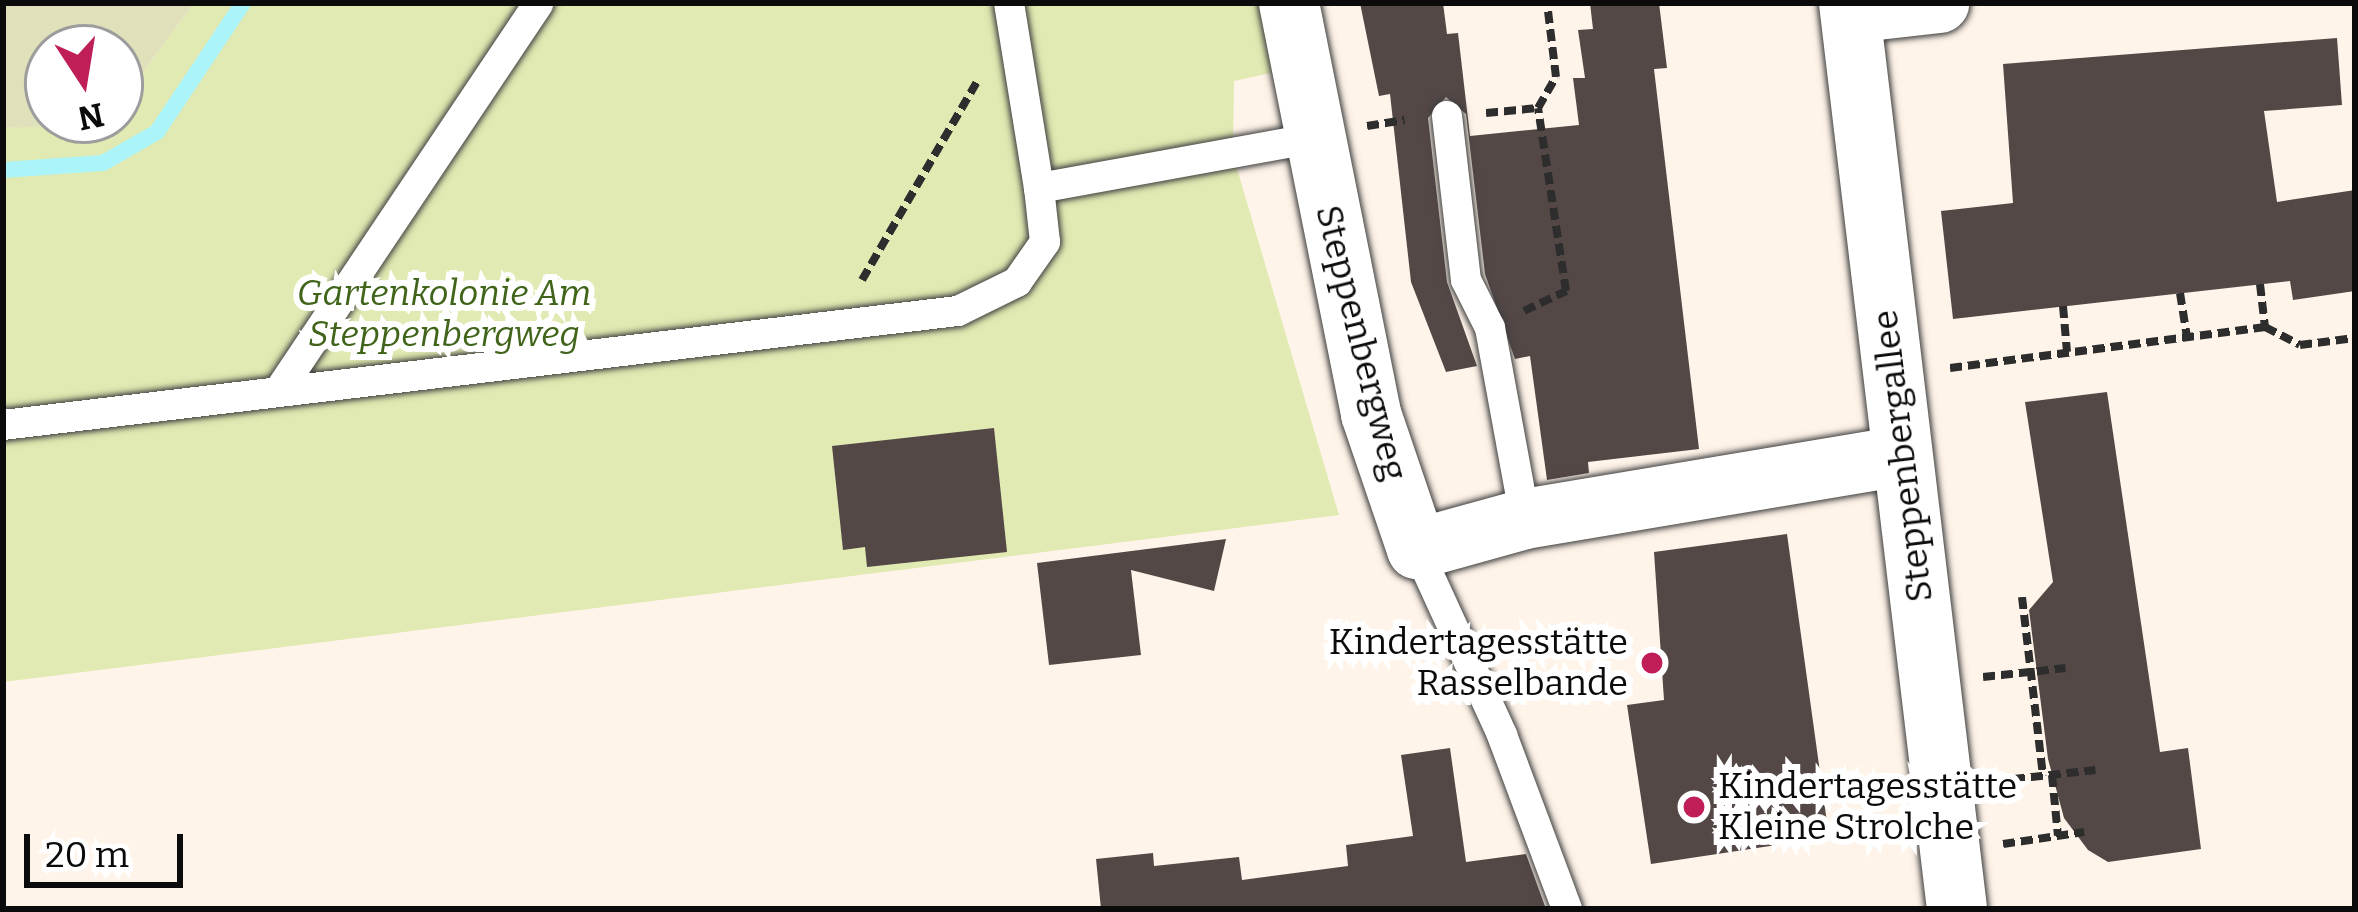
<!DOCTYPE html>
<html>
<head>
<meta charset="utf-8">
<style>
	body { margin:0 }
	#map { position:relative; width:2358px; height:912px; overflow:hidden; background:#fff4e9; font-family:Bitter,serif }
	div>[style] { position:absolute }
	.green>* { inset:0; background:#e1eab2 }
	.cemetery>* { inset:0; background:#e0e0ba }
	.stream>* { height:16px; margin:-8px; padding:0 8px; transform-origin:8px; border-radius:8px; background:#abf4f9 }
	.building>* { inset:0; background:#544847 }
	.path>* { height:8px; margin-top:-4px; transform-origin:0; background:repeating-linear-gradient(90deg,#2d2d2d 0 12px,transparent 0 18px) }
	.roads { filter:drop-shadow(0 0 3px #3e3e3e) drop-shadow(0 0 3px #3e3e3e) }
	.lane>* { height:30px; margin:-15px; padding:0 15px; transform-origin:15px; border-radius:15px; background:#fff }
	.street>* { height:60px; margin:-30px; padding:0 30px; transform-origin:30px; border-radius:30px; background:#fff }
	.dots>* { width:33px; height:33px; translate:-50% -50%; box-sizing:border-box; border:6px solid #fff; border-radius:50% }
	span { translate:-50% -50%; white-space:nowrap; text-align:center; line-height:1.15; -webkit-text-stroke:12px #fff; paint-order:stroke }
	.park-label { font-size:36px; color:#40641a; font-style:italic }
	.street-label { font-size:36px; color:#0b0b0b }
	.poi-label { font-size:36px; color:#0b0b0b }
	.right { translate:-100% -50%; text-align:right }
	.left { translate:0 -50%; text-align:left }
	.frame { position:absolute; inset:0; border:6px solid #0b0b0b; pointer-events:none }
	.north { position:absolute; left:24px; top:24px; width:120px; height:120px; box-sizing:border-box; background:#fff; border:3px solid #9d9d9d; border-radius:50%; rotate:168deg; font-size:33px; font-weight:700; line-height:48px; text-align:center; color:#0b0b0b }
	.north::after { content:''; display:block; margin:auto; width:42px; height:54px; background:#c01e58; clip-path:polygon(50% 0,100% 100%,50% 72%,0 100%) }
	.scale { position:absolute; left:24px; top:834px; width:159px; height:54px; box-sizing:border-box; border:6px solid #0b0b0b; border-top:0; padding-left:15px; font-size:36px; line-height:42px; white-space:nowrap; color:#0b0b0b; -webkit-text-stroke:9px #fff; paint-order:stroke }
</style>
</head>
<body>
<div id="map">
	<div class="green">
		<div style="clip-path:polygon(194px 3px,1262px 3px,1275px 72px,1234px 81px,1233px 155px,1339px 515px,3px 682px,3px 128px,120px 120px,120px 103px)"></div>
	</div>
	<div class="cemetery">
		<div style="clip-path:polygon(3px 3px,194px 3px,120px 103px,120px 48px,48px 48px,48px 120px,104px 124px,3px 128px)"></div>
	</div>
	<div class="stream">
		<div style="left:3px;top:170px;width:100px;rotate:-4deg"></div>
		<div style="left:103px;top:163px;width:62px;rotate:-29.9deg"></div>
		<div style="left:157px;top:132px;width:155px;rotate:-56.3deg"></div>
	</div>
	<div class="building">
		<div style="clip-path:polygon(1360px 3px,1443px 3px,1447px 34px,1458px 33px,1470px 136px,1579px 125px,1573px 78px,1585px 78px,1578px 30px,1593px 29px,1590px 3px,1659px 3px,1667px 68px,1654px 69px,1699px 449px,1588px 462px,1589px 473px,1547px 480px,1530px 356px,1515px 359px,1485px 274px,1466px 114px,1446px 97px,1428px 118px,1447px 282px,1477px 366px,1446px 372px,1411px 282px,1390px 94px,1379px 96px)"></div>
		<div style="clip-path:polygon(2337px 38px,2342px 105px,2264px 111px,2277px 202px,2355px 190px,2355px 291px,2293px 300px,2290px 281px,1953px 319px,1941px 211px,2013px 203px,2003px 64px)"></div>
		<div style="clip-path:polygon(2107px 392px,2160px 752px,2188px 748px,2201px 849px,2108px 862px,2088px 850px,2064px 818px,2048px 759px,2029px 610px,2053px 582px,2025px 402px)"></div>
		<div style="clip-path:polygon(994px 428px,1007px 552px,867px 567px,865px 547px,843px 550px,832px 446px)"></div>
		<div style="clip-path:polygon(1787px 534px,1829px 837px,1651px 864px,1627px 705px,1664px 700px,1654px 552px)"></div>
		<div style="clip-path:polygon(1226px 539px,1214px 591px,1131px 570px,1141px 655px,1049px 665px,1037px 563px)"></div>
		<div style="clip-path:polygon(1450px 748px,1466px 862px,1526px 854px,1546px 909px,1101px 909px,1096px 859px,1153px 853px,1154px 866px,1239px 857px,1242px 880px,1348px 866px,1346px 845px,1413px 836px,1401px 755px)"></div>
	</div>
	<div class="path">
		<div style="left:1486px;top:113px;width:52px;rotate:-5.5deg"></div>
		<div style="left:1367px;top:126px;width:38px;rotate:-9deg"></div>
		<div style="left:862px;top:280px;width:231px;rotate:-59.9deg"></div>
		<div style="left:2260px;top:284px;width:43px;rotate:83.4deg"></div>
		<div style="left:2180px;top:293px;width:45px;rotate:81deg"></div>
		<div style="left:2063px;top:306px;width:46px;rotate:85deg"></div>
		<div style="left:1524px;top:311px;width:47px;rotate:-25.5deg"></div>
		<div style="left:1566px;top:291px;width:185px;rotate:-98.7deg"></div>
		<div style="left:1538px;top:108px;width:36px;rotate:-60deg"></div>
		<div style="left:1556px;top:77px;width:75px;rotate:-96.9deg"></div>
		<div style="left:1950px;top:368px;width:318px;rotate:-7.4deg"></div>
		<div style="left:2265px;top:327px;width:39px;rotate:27deg"></div>
		<div style="left:2300px;top:345px;width:55px;rotate:-7.3deg"></div>
		<div style="left:2022px;top:597px;width:180px;rotate:83.3deg"></div>
		<div style="left:1983px;top:677px;width:83px;rotate:-6.2deg"></div>
		<div style="left:2052px;top:775px;width:61px;rotate:84.4deg"></div>
		<div style="left:1995px;top:781px;width:101px;rotate:-6.3deg"></div>
		<div style="left:2003px;top:844px;width:82px;rotate:-8.4deg"></div>
	</div>
	<div class="roads">
		<div class="lane">
			<div style="left:1009px;top:3px;width:187px;rotate:80.8deg"></div>
			<div style="left:1447px;top:116px;width:165px;rotate:83.4deg"></div>
			<div style="left:1466px;top:280px;width:54px;rotate:63.4deg"></div>
			<div style="left:1490px;top:328px;width:194px;rotate:79.6deg"></div>
			<div style="left:281px;top:388px;width:463px;rotate:-56.2deg"></div>
			<div style="left:3px;top:425px;width:962px;rotate:-6.81deg"></div>
			<div style="left:958px;top:311px;width:66px;rotate:-26.2deg"></div>
			<div style="left:1017px;top:282px;width:49px;rotate:-55deg"></div>
			<div style="left:1045px;top:242px;width:54px;rotate:-96.3deg"></div>
			<div style="left:1039px;top:188px;width:279px;rotate:-10.3deg"></div>
			<div style="left:1417px;top:549px;width:205px;rotate:65.4deg"></div>
			<div style="left:1502px;top:735px;width:186px;rotate:69.5deg"></div>
		</div>
		<div class="street">
			<div style="left:1289px;top:3px;width:419px;rotate:78.7deg"></div>
			<div style="left:1371px;top:414px;width:143px;rotate:71.2deg"></div>
			<div style="left:1417px;top:549px;width:112px;rotate:-15.5deg"></div>
			<div style="left:1525px;top:519px;width:381px;rotate:-9.5deg"></div>
			<div style="left:1849px;top:3px;width:912px;rotate:83.2deg"></div>
			<div style="left:1851px;top:13px;width:89px;rotate:-6.5deg"></div>
		</div>
	</div>
	<div class="dots">
		<div style="left:1652px;top:663px;background:#c01e58"></div>
		<div style="left:1694px;top:807px;background:#c01e58"></div>
	</div>
	<div class="park-label">
		<span style="left:444px;top:314px">Gartenkolonie Am<br>Steppenbergweg</span>
	</div>
	<div class="street-label">
		<span style="left:1361px;top:343px;rotate:76deg">Steppenbergweg</span>
		<span style="left:1903px;top:456px;rotate:-97deg">Steppenbergallee</span>
	</div>
	<div class="poi-label">
		<span class="right" style="left:1628px;top:663px">Kindertagesstätte<br>Rasselbande</span>
		<span class="left" style="left:1718px;top:807px">Kindertagesstätte<br>Kleine Strolche</span>
	</div>
	<div class="frame"></div>
	<div class="north">N</div>
	<div class="scale">20 m</div>
</div>
</body>
</html>
